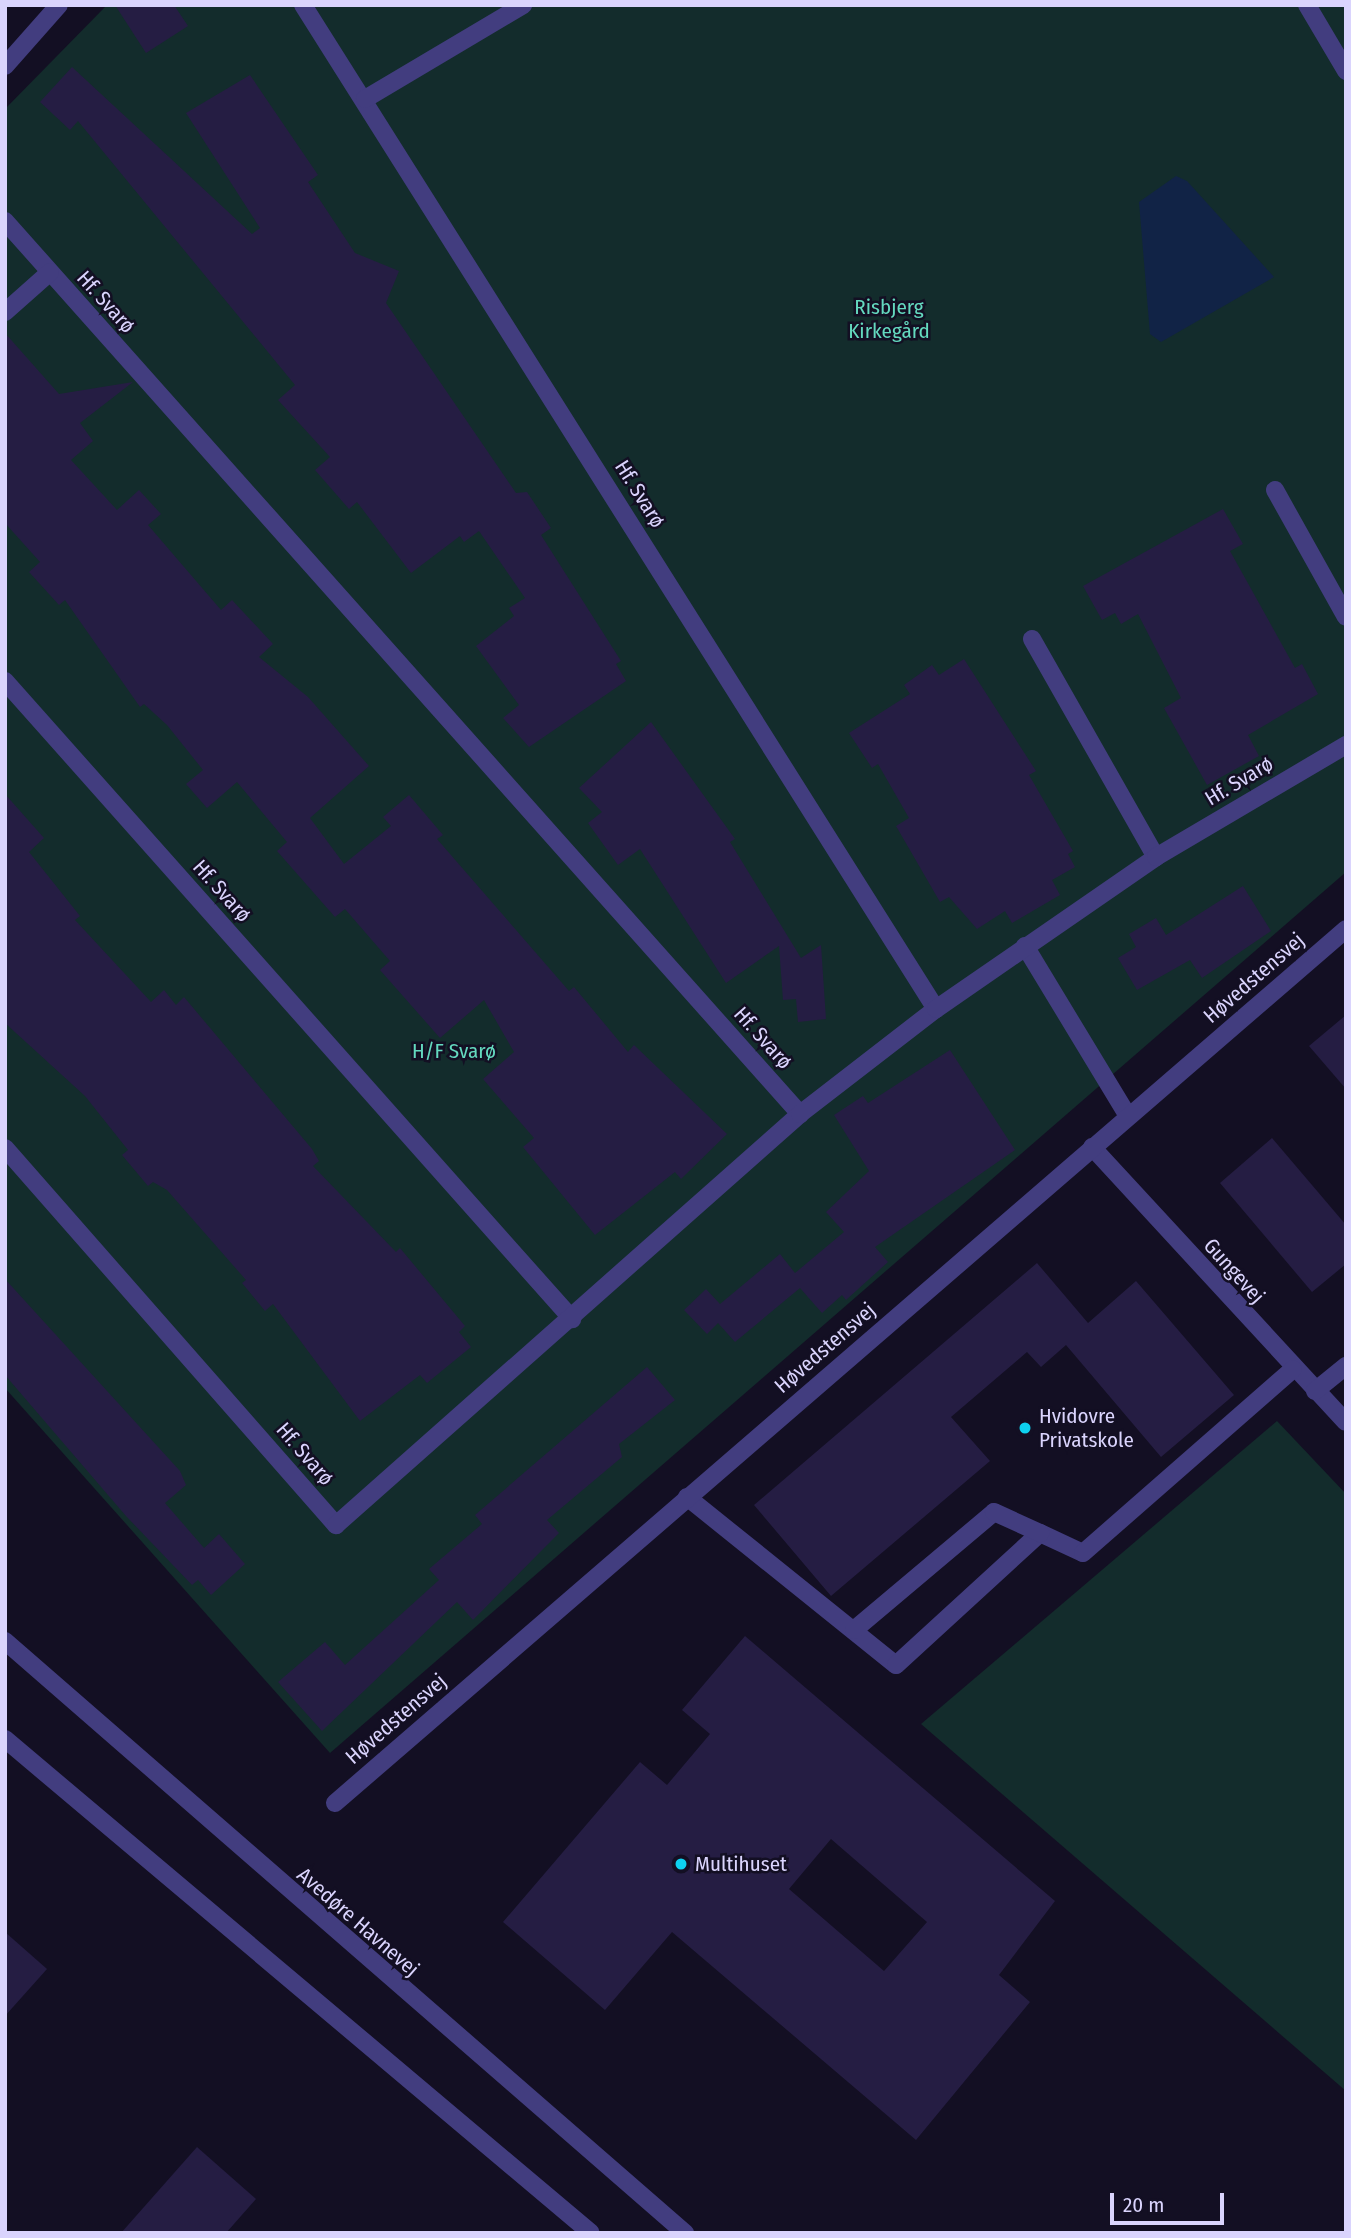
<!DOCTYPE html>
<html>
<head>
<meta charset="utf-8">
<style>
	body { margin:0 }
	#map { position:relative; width:1351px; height:2238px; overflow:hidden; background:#130f23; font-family:"Fira Sans Condensed",sans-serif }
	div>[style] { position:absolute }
	.green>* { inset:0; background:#132c2c }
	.water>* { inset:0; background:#112346 }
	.building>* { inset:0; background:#251d43 }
	.minor>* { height:18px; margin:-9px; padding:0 9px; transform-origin:9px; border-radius:9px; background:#423d7f }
	.dots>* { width:19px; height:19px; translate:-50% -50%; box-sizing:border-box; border:4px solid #130f23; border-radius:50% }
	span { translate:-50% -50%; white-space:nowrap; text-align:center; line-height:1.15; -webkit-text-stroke:5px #130f23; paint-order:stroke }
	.street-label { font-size:21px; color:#dad4fd }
	.park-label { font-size:21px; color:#64d9bf }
	.poi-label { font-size:21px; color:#dad4fd }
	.left { translate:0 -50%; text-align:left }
	.frame { position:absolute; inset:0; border:7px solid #dad4fd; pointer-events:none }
	.scale { position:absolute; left:1110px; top:2193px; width:114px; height:32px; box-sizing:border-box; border:4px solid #dad4fd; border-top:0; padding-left:9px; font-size:21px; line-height:24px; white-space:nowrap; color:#dad4fd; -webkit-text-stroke:5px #130f23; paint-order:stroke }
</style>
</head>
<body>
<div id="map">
	<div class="green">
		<div style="clip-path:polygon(107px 5px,1346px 5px,1346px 872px,330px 1753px,5px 1388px,5px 109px)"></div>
		<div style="clip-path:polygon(1277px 1421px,1346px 1494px,1346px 2091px,921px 1724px)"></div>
	</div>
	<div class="water">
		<div style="clip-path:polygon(1176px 176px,1187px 181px,1274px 277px,1161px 342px,1150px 334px,1139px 202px)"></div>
	</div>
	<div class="building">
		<div style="clip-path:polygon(115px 5px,174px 5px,188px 26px,146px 53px)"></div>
		<div style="clip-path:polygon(72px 67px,252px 234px,260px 228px,186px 113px,250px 75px,318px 175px,308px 182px,355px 253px,399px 271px,386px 303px,516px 493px,527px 492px,551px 528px,541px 535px,621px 661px,616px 664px,626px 681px,529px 747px,503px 718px,519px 705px,476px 646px,514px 616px,509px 608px,525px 598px,479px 531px,464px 542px,460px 536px,411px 573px,357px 502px,349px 509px,315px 470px,330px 457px,278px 400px,295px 385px,78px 121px,70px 130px,40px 102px)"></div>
		<div style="clip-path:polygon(5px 333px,59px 394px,133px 382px,80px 423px,93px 441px,71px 460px,117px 510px,139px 490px,161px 514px,148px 525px,221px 610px,232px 600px,273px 644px,259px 657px,308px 697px,369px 766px,310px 818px,344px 864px,391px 826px,383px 817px,409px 795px,443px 835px,437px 839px,569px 991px,574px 987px,628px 1052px,634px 1045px,727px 1134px,681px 1179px,675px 1172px,595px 1235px,523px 1147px,534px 1138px,483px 1079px,514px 1052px,484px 1000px,440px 1038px,380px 970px,390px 961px,345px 909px,335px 917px,277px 851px,287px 842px,237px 782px,207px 808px,186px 784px,203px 770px,167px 725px,144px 704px,140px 707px,65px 600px,59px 605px,29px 572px,40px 562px,5px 523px)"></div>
		<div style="clip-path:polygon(1223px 509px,1243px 544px,1230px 551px,1295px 668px,1302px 664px,1318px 694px,1248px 735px,1259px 756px,1207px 785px,1164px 708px,1181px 698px,1138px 614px,1121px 624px,1115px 613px,1102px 620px,1083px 586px)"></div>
		<div style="clip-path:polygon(964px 659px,1036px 771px,1029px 775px,1073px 851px,1068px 854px,1075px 867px,1052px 880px,1060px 895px,1012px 923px,1005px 911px,977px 929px,949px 897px,940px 902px,896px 826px,909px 818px,878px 764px,872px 768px,849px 733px,910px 694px,904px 685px,932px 665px,939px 675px)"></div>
		<div style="clip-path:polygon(651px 722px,735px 839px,730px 842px,801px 958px,821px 945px,826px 1019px,798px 1022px,796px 999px,783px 1000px,779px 946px,726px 983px,640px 849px,618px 865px,588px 823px,602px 812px,579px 788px)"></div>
		<div style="clip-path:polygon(5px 794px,44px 838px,29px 852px,80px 916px,75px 920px,151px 1002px,164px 990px,176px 1005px,184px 997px,312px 1149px,319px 1161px,313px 1166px,396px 1252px,400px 1248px,465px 1326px,459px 1332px,471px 1347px,427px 1383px,420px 1375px,360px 1421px,273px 1304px,265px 1311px,242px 1283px,246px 1280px,167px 1190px,153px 1182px,148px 1186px,122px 1155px,128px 1150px,85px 1096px,5px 1023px)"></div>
		<div style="clip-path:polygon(1243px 886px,1271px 931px,1202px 978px,1190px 960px,1137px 990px,1118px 958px,1136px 947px,1129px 934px,1156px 918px,1166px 935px)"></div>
		<div style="clip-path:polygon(1346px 1015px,1346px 1089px,1309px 1046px)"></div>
		<div style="clip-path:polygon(950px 1050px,1015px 1150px,875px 1247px,888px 1262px,846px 1300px,842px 1295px,822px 1313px,800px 1288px,735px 1342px,718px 1323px,707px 1334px,684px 1310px,706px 1289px,720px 1304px,780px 1254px,795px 1273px,844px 1232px,826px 1212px,869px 1171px,834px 1115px,863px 1096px,868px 1103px)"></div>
		<div style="clip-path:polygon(1272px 1138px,1346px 1225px,1346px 1264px,1312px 1292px,1220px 1183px)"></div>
		<div style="clip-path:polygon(1037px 1263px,1088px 1323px,1136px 1281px,1234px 1395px,1161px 1457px,1066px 1345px,1041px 1367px,1027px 1352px,951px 1417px,990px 1461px,831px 1596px,754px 1505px)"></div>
		<div style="clip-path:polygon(5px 1279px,180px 1471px,186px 1485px,165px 1503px,204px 1548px,219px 1534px,245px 1564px,211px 1595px,198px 1580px,192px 1585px,126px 1516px,5px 1375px)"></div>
		<div style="clip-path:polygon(647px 1367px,675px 1400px,619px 1444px,622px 1457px,547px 1520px,559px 1533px,473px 1620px,457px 1602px,322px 1731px,278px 1682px,325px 1642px,345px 1665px,439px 1580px,429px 1569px,482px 1524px,475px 1515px)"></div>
		<div style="clip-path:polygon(evenodd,745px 1636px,1055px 1901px,999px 1975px,1030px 2002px,916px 2140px,672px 1932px,605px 2010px,503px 1922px,640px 1762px,667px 1785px,710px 1734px,682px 1710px,745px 1636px,831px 1839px,927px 1922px,884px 1971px,789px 1889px,831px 1839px)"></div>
		<div style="clip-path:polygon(5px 1932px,47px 1969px,5px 2016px)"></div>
		<div style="clip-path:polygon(197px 2147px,256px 2199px,226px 2233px,121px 2233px)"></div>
	</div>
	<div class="minor">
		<div style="left:303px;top:5px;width:1187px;rotate:57.77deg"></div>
		<div style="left:1307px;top:5px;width:77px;rotate:59.4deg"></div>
		<div style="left:5px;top:66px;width:81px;rotate:-48.5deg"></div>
		<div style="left:365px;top:99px;width:184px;rotate:-30.7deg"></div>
		<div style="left:5px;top:221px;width:1196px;rotate:48.32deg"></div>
		<div style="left:5px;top:312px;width:60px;rotate:-41.6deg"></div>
		<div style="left:1275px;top:490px;width:145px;rotate:60.8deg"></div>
		<div style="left:1032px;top:639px;width:251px;rotate:60.4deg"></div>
		<div style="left:5px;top:681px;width:854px;rotate:48.37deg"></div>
		<div style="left:1025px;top:946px;width:199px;rotate:58.8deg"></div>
		<div style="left:1092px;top:1147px;width:374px;rotate:47.3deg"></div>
		<div style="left:5px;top:1148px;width:502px;rotate:48.72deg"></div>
		<div style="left:336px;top:1525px;width:620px;rotate:-41.53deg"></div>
		<div style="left:800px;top:1114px;width:172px;rotate:-37.7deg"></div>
		<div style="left:936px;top:1009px;width:267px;rotate:-34.6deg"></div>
		<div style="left:1156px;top:857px;width:221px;rotate:-30.5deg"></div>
		<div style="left:1315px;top:1391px;width:40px;rotate:-39deg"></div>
		<div style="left:687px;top:1497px;width:268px;rotate:38.8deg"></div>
		<div style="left:896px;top:1665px;width:195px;rotate:-42.5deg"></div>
		<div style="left:1040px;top:1533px;width:47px;rotate:24.9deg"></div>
		<div style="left:1083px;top:1553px;width:279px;rotate:-41.2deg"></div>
		<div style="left:854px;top:1630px;width:183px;rotate:-40.1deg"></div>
		<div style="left:994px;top:1512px;width:51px;rotate:24.5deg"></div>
		<div style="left:5px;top:1641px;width:902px;rotate:41.04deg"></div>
		<div style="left:5px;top:1739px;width:766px;rotate:40.13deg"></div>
		<div style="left:335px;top:1803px;width:1336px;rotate:-40.84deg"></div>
	</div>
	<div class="dots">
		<div style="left:1025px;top:1428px;background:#0ed1ef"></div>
		<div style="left:681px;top:1864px;background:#0ed1ef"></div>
	</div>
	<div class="street-label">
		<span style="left:106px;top:302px;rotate:48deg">Hf. Svarø</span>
		<span style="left:640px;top:494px;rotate:58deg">Hf. Svarø</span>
		<span style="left:1239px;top:781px;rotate:-31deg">Hf. Svarø</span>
		<span style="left:222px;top:891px;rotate:48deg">Hf. Svarø</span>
		<span style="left:1254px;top:978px;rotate:-41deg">Høvedstensvej</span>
		<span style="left:763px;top:1038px;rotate:48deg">Hf. Svarø</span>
		<span style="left:1234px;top:1271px;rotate:48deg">Gungevej</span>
		<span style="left:825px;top:1348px;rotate:-41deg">Høvedstensvej</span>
		<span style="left:305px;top:1454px;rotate:49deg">Hf. Svarø</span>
		<span style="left:396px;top:1719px;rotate:-41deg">Høvedstensvej</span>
		<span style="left:358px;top:1922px;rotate:41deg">Avedøre Havnevej</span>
	</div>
	<div class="park-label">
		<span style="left:889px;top:319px">Risbjerg<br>Kirkegård</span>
		<span style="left:454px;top:1051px">H/F Svarø</span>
	</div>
	<div class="poi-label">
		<span class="left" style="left:1039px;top:1428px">Hvidovre<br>Privatskole</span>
		<span class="left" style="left:695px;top:1864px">Multihuset</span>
	</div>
	<div class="frame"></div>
	<div class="scale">20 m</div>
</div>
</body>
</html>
